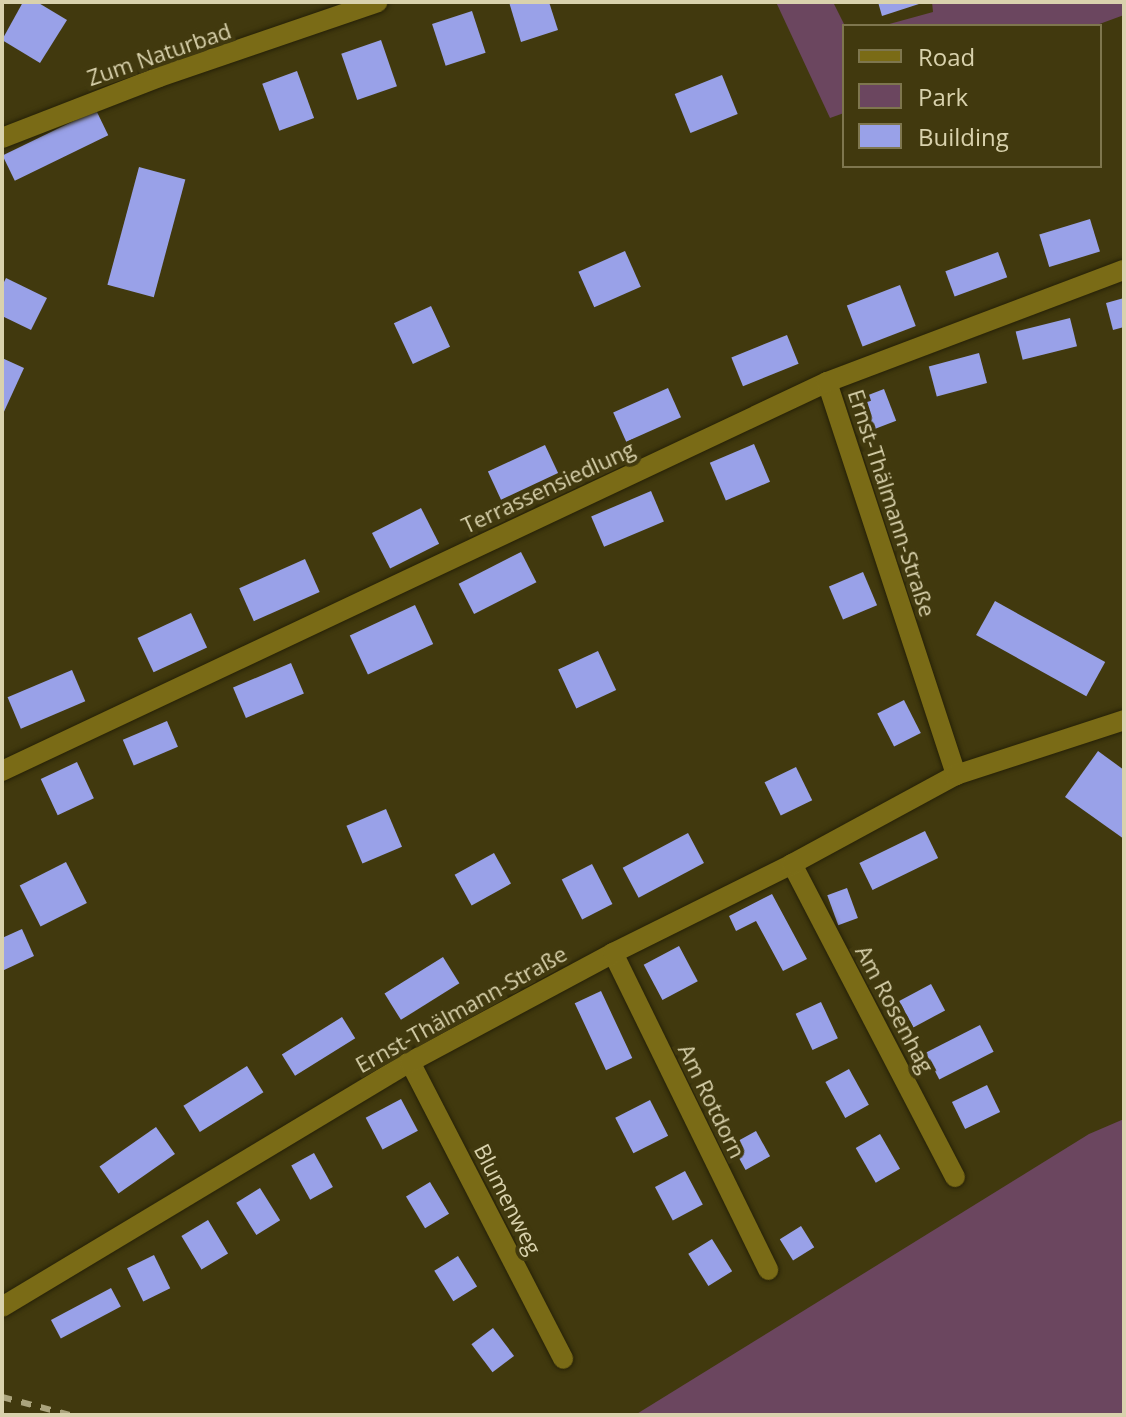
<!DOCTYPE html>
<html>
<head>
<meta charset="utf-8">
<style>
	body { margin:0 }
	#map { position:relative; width:1126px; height:1417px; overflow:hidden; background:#41390e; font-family:"Open Sans",sans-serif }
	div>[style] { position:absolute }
	.green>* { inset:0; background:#6b465f }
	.building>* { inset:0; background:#99a1e8; transform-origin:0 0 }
	.roads { filter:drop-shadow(0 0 2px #252007) drop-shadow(0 0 2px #252007) }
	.street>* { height:20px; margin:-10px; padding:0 10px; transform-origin:10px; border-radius:10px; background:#7a6b16 }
	.rail>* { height:6px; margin-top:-3px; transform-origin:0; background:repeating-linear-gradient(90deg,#aaa37c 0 10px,transparent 0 20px) }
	span { translate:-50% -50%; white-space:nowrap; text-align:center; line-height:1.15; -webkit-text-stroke:8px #41390e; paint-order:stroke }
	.street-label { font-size:22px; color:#d9d2ad }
	.frame { position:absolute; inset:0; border:4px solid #d9d2ad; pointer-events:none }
	.legend { position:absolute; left:842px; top:24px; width:260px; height:144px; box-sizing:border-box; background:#41390e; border:2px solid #7e764e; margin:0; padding:10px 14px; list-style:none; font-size:24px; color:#d9d2ad }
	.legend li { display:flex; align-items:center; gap:16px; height:40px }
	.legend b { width:40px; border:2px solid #7e764e }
</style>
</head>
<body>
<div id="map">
	<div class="green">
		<div style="clip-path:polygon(776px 2px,833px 2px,845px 26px,844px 113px,830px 118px)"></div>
		<div style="clip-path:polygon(932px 2px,1124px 2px,1124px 15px,1094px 26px,882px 26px,933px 12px)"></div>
		<div style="clip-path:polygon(1124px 1119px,1124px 1415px,635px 1415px,1089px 1134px)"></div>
	</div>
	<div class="building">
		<div style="clip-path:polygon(23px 2px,37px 2px,67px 20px,40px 63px,2px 40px)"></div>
		<div style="clip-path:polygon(509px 2px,549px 2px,558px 30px,521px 42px)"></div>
		<div style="clip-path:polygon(878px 2px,922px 2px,922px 3px,882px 16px)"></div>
		<div style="left:472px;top:11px;width:44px;height:42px;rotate:72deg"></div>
		<div style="left:381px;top:40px;width:49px;height:42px;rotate:71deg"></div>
		<div style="left:297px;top:71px;width:50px;height:37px;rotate:70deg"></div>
		<div style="left:722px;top:75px;width:42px;height:51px;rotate:68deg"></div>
		<div style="left:96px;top:110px;width:28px;height:104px;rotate:64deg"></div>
		<div style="left:139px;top:167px;width:48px;height:122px;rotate:15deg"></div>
		<div style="left:1090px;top:219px;width:34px;height:53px;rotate:73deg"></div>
		<div style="left:625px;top:251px;width:39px;height:51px;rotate:66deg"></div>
		<div style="left:998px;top:252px;width:27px;height:56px;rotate:70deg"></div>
		<div style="clip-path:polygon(6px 278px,47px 298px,31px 330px,2px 316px,2px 286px)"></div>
		<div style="left:900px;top:285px;width:44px;height:57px;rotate:69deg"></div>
		<div style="clip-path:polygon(1124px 298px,1124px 327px,1113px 330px,1106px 303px)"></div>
		<div style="left:431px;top:306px;width:45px;height:41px;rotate:65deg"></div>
		<div style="left:1070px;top:318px;width:29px;height:56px;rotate:76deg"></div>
		<div style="left:787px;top:335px;width:31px;height:60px;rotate:68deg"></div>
		<div style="left:979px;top:353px;width:31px;height:52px;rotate:75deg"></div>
		<div style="clip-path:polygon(2px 358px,24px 368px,2px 416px)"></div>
		<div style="left:668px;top:388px;width:32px;height:60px;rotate:66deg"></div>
		<div style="left:884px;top:389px;width:34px;height:30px;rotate:69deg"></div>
		<div style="left:754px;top:444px;width:41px;height:48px;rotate:67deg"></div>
		<div style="left:545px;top:445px;width:31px;height:63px;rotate:65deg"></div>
		<div style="left:651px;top:491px;width:33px;height:65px;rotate:67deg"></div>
		<div style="left:421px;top:508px;width:40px;height:55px;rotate:63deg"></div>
		<div style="left:521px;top:552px;width:34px;height:70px;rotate:63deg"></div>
		<div style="left:305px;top:559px;width:36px;height:72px;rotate:66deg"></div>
		<div style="left:863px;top:572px;width:36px;height:37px;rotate:67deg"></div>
		<div style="left:995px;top:601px;width:126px;height:39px;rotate:29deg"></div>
		<div style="left:415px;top:605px;width:43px;height:72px;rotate:65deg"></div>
		<div style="left:191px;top:613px;width:38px;height:59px;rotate:65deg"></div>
		<div style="left:598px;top:651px;width:43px;height:44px;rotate:65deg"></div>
		<div style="left:291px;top:663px;width:33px;height:63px;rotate:67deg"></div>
		<div style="left:72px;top:670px;width:34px;height:70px;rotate:67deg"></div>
		<div style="left:904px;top:700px;width:37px;height:30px;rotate:63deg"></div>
		<div style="left:167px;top:721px;width:28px;height:48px;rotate:67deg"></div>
		<div style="clip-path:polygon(1098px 751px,1124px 770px,1124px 839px,1065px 797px)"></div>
		<div style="left:77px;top:762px;width:40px;height:40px;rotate:65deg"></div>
		<div style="left:796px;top:767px;width:37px;height:35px;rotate:64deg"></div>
		<div style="left:386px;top:809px;width:41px;height:43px;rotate:67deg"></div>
		<div style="left:925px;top:831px;width:30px;height:73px;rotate:64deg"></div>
		<div style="left:688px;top:833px;width:34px;height:74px;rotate:62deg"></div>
		<div style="left:494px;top:853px;width:35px;height:45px;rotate:61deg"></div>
		<div style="left:66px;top:862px;width:46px;height:52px;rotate:63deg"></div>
		<div style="left:592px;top:864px;width:45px;height:34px;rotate:63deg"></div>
		<div style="left:847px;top:888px;width:32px;height:21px;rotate:70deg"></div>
		<div style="clip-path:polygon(772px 894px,807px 959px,783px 971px,756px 921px,736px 931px,729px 916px)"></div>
		<div style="clip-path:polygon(22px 929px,34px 956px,2px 971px,2px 938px)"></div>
		<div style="left:679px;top:946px;width:40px;height:40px;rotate:62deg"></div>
		<div style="left:443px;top:957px;width:31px;height:69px;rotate:58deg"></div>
		<div style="left:931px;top:984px;width:30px;height:36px;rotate:62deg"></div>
		<div style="left:601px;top:991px;width:74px;height:29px;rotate:65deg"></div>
		<div style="left:821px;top:1002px;width:40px;height:28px;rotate:65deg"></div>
		<div style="left:342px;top:1017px;width:25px;height:71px;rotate:58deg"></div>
		<div style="left:980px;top:1025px;width:30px;height:61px;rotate:63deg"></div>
		<div style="left:247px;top:1066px;width:31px;height:75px;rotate:58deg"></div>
		<div style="left:849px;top:1069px;width:41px;height:27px;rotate:61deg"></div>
		<div style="left:987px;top:1085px;width:30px;height:39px;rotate:64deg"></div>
		<div style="left:401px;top:1099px;width:36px;height:40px;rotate:62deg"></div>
		<div style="left:650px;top:1100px;width:40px;height:39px;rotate:63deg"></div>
		<div style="left:156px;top:1127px;width:33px;height:69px;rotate:55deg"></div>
		<div style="left:756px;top:1131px;width:29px;height:28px;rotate:61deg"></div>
		<div style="left:880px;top:1134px;width:40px;height:28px;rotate:60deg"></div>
		<div style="left:314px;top:1153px;width:39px;height:26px;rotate:61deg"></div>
		<div style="left:685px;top:1171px;width:38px;height:34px;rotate:62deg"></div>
		<div style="left:430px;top:1182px;width:37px;height:28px;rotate:59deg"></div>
		<div style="left:260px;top:1188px;width:38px;height:28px;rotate:58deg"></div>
		<div style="left:208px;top:1220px;width:39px;height:31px;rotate:59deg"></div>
		<div style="left:801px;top:1226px;width:25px;height:25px;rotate:58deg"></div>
		<div style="left:712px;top:1239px;width:38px;height:28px;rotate:58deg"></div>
		<div style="left:154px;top:1255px;width:37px;height:30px;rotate:64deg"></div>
		<div style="left:458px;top:1256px;width:36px;height:28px;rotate:58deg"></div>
		<div style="left:111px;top:1288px;width:21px;height:68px;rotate:62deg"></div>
		<div style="left:493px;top:1328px;width:35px;height:27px;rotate:53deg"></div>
	</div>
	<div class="roads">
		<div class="street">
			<div style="left:2px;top:138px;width:168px;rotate:-21.2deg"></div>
			<div style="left:159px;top:77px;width:231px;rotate:-18.9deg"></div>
			<div style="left:827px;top:382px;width:414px;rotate:71.8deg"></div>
			<div style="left:2px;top:771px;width:912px;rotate:-25.24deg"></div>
			<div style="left:827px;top:382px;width:317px;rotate:-20.7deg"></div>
			<div style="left:792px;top:864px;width:353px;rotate:62.5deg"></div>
			<div style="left:613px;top:953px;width:353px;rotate:63.9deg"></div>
			<div style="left:410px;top:1062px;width:334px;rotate:62.7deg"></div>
			<div style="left:2px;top:1307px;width:476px;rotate:-31deg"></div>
			<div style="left:410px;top:1062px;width:230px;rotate:-28.2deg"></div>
			<div style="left:613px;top:953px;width:200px;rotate:-26.4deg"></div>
			<div style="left:792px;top:864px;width:187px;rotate:-28.5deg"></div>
			<div style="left:956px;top:775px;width:177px;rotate:-18.1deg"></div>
		</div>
	</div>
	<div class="rail">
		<div style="left:2px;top:1397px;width:70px;rotate:14.8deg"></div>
	</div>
	<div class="street-label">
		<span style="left:159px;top:54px;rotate:-19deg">Zum Naturbad</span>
		<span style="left:548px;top:487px;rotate:-25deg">Terrassensiedlung</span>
		<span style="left:892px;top:503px;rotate:72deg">Ernst-Thälmann-Straße</span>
		<span style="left:461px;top:1009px;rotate:-29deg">Ernst-Thälmann-Straße</span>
		<span style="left:895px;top:1009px;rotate:62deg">Am Rosenhag</span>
		<span style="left:712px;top:1101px;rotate:64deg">Am Rotdorn</span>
		<span style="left:508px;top:1199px;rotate:63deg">Blumenweg</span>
	</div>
	<div class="frame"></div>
	<ul class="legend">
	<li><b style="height:10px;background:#7a6b16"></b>Road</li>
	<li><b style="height:22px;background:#6b465f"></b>Park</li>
	<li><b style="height:22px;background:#99a1e8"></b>Building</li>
	</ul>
</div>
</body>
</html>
